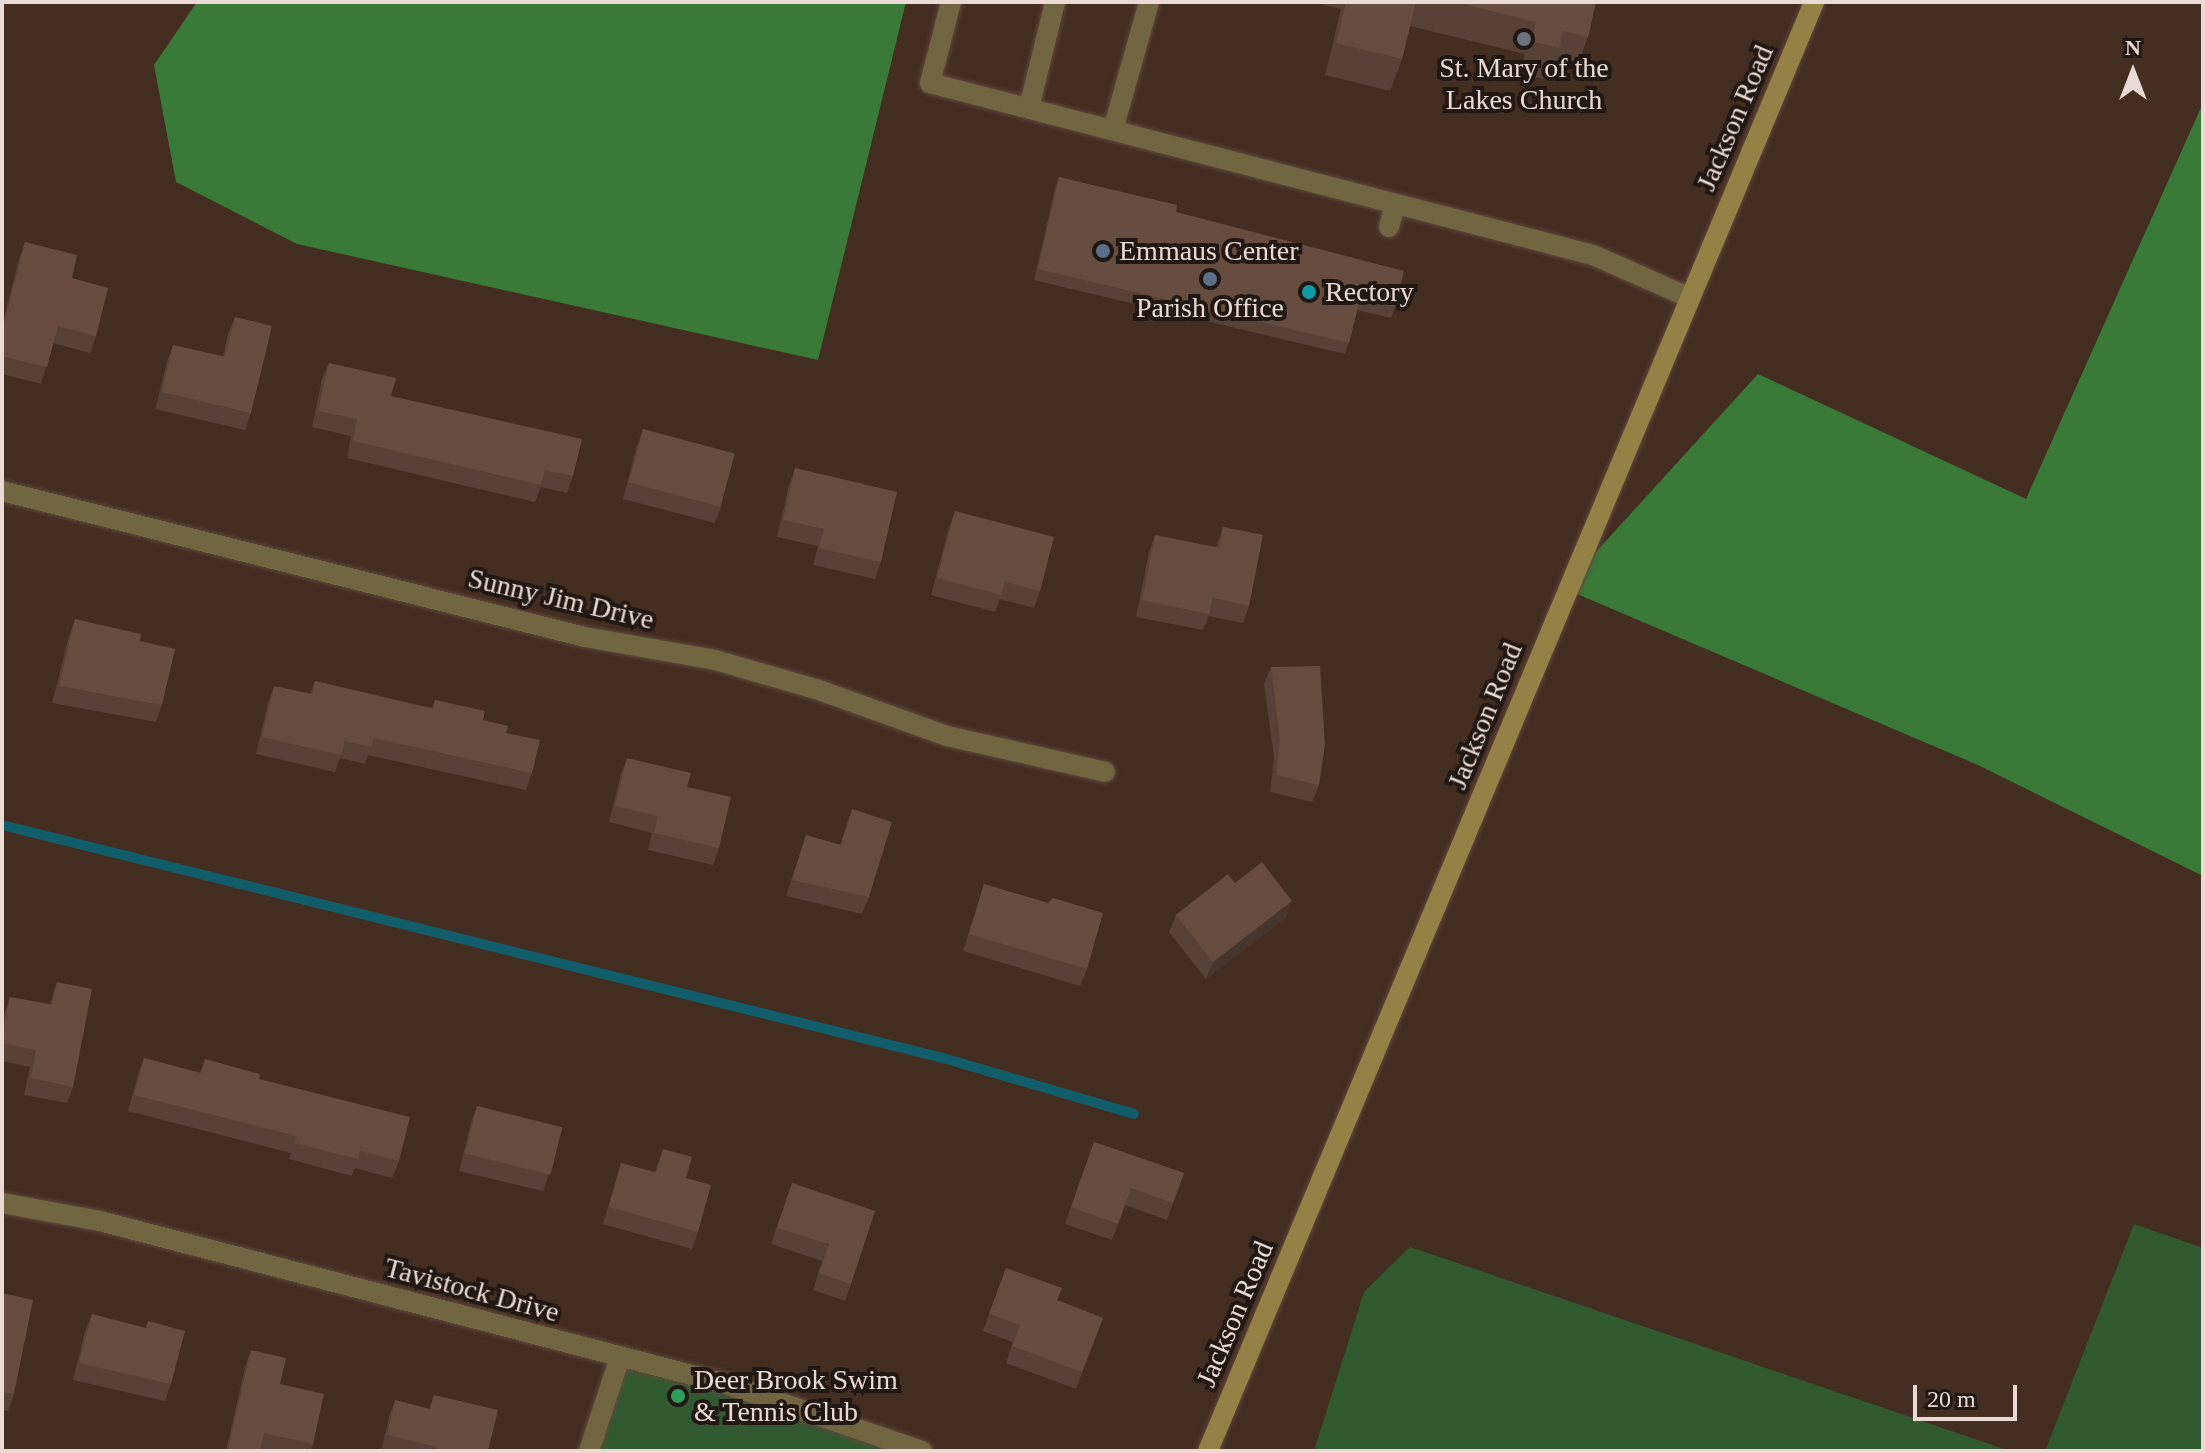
<!DOCTYPE html>
<html>
<head>
<meta charset="utf-8">
<style>
	body { margin:0 }
	#map { position:relative; width:2205px; height:1453px; overflow:hidden; background:#442d21; font-family:"Times New Roman",serif }
	div>[style] { position:absolute }
	.green>* { inset:0; background:#315a30 }
	.forest>* { inset:0; background:#397a38 }
	.stream>* { height:10px; margin:-5px; padding:0 5px; transform-origin:5px; border-radius:5px; background:#115e6a }
	.roads { filter:drop-shadow(0 0 2px #5f493d) drop-shadow(0 0 2px #5f493d) }
	.lane>* { height:20px; margin:-10px; padding:0 10px; transform-origin:10px; border-radius:10px; background:#716542 }
	.street>* { height:20px; margin:-10px; padding:0 10px; transform-origin:10px; border-radius:10px; background:#716542 }
	.secondary>* { height:20px; margin:-10px; padding:0 10px; transform-origin:10px; border-radius:10px; background:#938146 }
	.wall>* { inset:0; background:#584237 }
	.shaded-wall>* { inset:0; background:#47362d }
	.building>* { inset:0; background:#664d40; transform-origin:0 0 }
	.dots>* { width:22px; height:22px; translate:-50% -50%; box-sizing:border-box; border:4px solid #221813; border-radius:50% }
	span { translate:-50% -50%; white-space:nowrap; text-align:center; line-height:1.15; -webkit-text-stroke:8px #221813; paint-order:stroke }
	.poi-label { font-size:28px; color:#eadad3 }
	.left { translate:0 -50%; text-align:left }
	.street-label { font-size:28px; color:#eadad3 }
	.frame { position:absolute; inset:0; border:4px solid #eadad3; pointer-events:none }
	.north { position:absolute; left:2093px; top:32px; width:80px; height:80px; -webkit-text-stroke:6px #221813; paint-order:stroke; rotate:0deg; font-size:22px; font-weight:700; line-height:32px; text-align:center; color:#eadad3 }
	.north::after { content:''; display:block; margin:auto; width:28px; height:36px; background:#eadad3; clip-path:polygon(50% 0,100% 100%,50% 72%,0 100%) }
	.scale { position:absolute; left:1913px; top:1385px; width:104px; height:36px; box-sizing:border-box; border:4px solid #eadad3; border-top:0; padding-left:10px; font-size:24px; line-height:28px; white-space:nowrap; color:#eadad3; -webkit-text-stroke:6px #221813; paint-order:stroke }
</style>
</head>
<body>
<div id="map">
	<div class="green">
		<div style="clip-path:polygon(2134px 1224px,2203px 1248px,2203px 1451px,2045px 1451px)"></div>
		<div style="clip-path:polygon(1410px 1247px,2010px 1451px,2011px 1451px,1314px 1451px,1364px 1292px)"></div>
		<div style="clip-path:polygon(620px 1357px,922px 1451px,584px 1451px)"></div>
	</div>
	<div class="forest">
		<div style="clip-path:polygon(197px 2px,906px 2px,818px 360px,297px 244px,176px 182px,154px 65px)"></div>
		<div style="clip-path:polygon(2203px 103px,2203px 876px,1978px 765px,1563px 588px,1758px 374px,2026px 499px)"></div>
	</div>
	<div class="stream">
		<div style="left:2px;top:825px;width:969px;rotate:13.91deg"></div>
		<div style="left:943px;top:1058px;width:199px;rotate:16.3deg"></div>
	</div>
	<div class="roads">
		<div class="lane">
			<div style="left:951px;top:2px;width:84px;rotate:104.5deg"></div>
			<div style="left:930px;top:83px;width:685px;rotate:14.54deg"></div>
			<div style="left:1593px;top:255px;width:106px;rotate:23.9deg"></div>
			<div style="left:1029px;top:108px;width:109px;rotate:-76.2deg"></div>
			<div style="left:1113px;top:130px;width:133px;rotate:-74.3deg"></div>
			<div style="left:1389px;top:227px;width:24px;rotate:-75deg"></div>
			<div style="left:589px;top:1451px;width:99px;rotate:-71.7deg"></div>
		</div>
		<div class="street">
			<div style="left:2px;top:491px;width:601px;rotate:14.06deg"></div>
			<div style="left:585px;top:637px;width:132px;rotate:10deg"></div>
			<div style="left:715px;top:660px;width:108px;rotate:16.1deg"></div>
			<div style="left:819px;top:690px;width:136px;rotate:19.8deg"></div>
			<div style="left:947px;top:736px;width:162px;rotate:12.8deg"></div>
			<div style="left:2px;top:1203px;width:100px;rotate:10.4deg"></div>
			<div style="left:100px;top:1221px;width:647px;rotate:14.59deg"></div>
			<div style="left:726px;top:1384px;width:207px;rotate:18.9deg"></div>
		</div>
		<div class="secondary">
			<div style="left:1208px;top:1451px;width:1571px;rotate:-67.3deg"></div>
		</div>
	</div>
	<div class="wall">
		<div style="clip-path:polygon(1313px 2px,1596px 2px,1588px 37px,1576px 69px,1554px 64px,1548px 80px,1520px 73px,1525px 54px,1410px 26px,1402px 59px,1390px 91px,1325px 75px,1341px 9px)"></div>
		<div style="clip-path:polygon(1059px 177px,1176px 212px,1395px 307px,1391px 318px,1357px 310px,1349px 343px,1345px 354px,1034px 280px,1055px 188px)"></div>
		<div style="clip-path:polygon(25px 242px,72px 278px,96px 336px,90px 353px,53px 343px,41px 384px,2px 374px,2px 325px,19px 259px)"></div>
		<div style="clip-path:polygon(235px 317px,251px 413px,245px 430px,155px 409px,167px 362px,173px 345px,223px 356px,228px 334px)"></div>
		<div style="clip-path:polygon(329px 363px,391px 396px,573px 476px,567px 493px,541px 487px,535px 502px,347px 458px,351px 436px,312px 427px,322px 379px)"></div>
		<div style="clip-path:polygon(643px 429px,721px 507px,715px 523px,623px 499px,637px 446px)"></div>
		<div style="clip-path:polygon(795px 468px,881px 562px,875px 579px,813px 565px,818px 546px,777px 537px,789px 485px)"></div>
		<div style="clip-path:polygon(955px 511px,1040px 591px,1034px 608px,1000px 599px,995px 612px,931px 595px,949px 527px)"></div>
		<div style="clip-path:polygon(1223px 527px,1249px 606px,1243px 623px,1209px 616px,1203px 630px,1136px 617px,1149px 552px,1155px 535px,1216px 547px)"></div>
		<div style="clip-path:polygon(75px 619px,162px 705px,156px 722px,52px 703px,69px 636px)"></div>
		<div style="clip-path:polygon(1271px 667px,1319px 785px,1312px 802px,1270px 792px,1274px 757px,1264px 684px)"></div>
		<div style="clip-path:polygon(315px 681px,432px 708px,435px 700px,483px 720px,506px 733px,532px 773px,526px 790px,368px 755px,365px 764px,340px 758px,335px 772px,256px 754px,268px 703px,274px 686px,310px 694px)"></div>
		<div style="clip-path:polygon(627px 758px,687px 787px,719px 848px,713px 865px,648px 850px,652px 833px,609px 822px,621px 774px)"></div>
		<div style="clip-path:polygon(852px 809px,869px 897px,862px 914px,786px 896px,806px 835px,840px 845px)"></div>
		<div style="clip-path:polygon(1235px 883px,1286px 918px,1206px 979px,1169px 932px,1176px 915px)"></div>
		<div style="clip-path:polygon(984px 884px,1048px 903px,1087px 969px,1080px 986px,963px 951px)"></div>
		<div style="clip-path:polygon(57px 982px,73px 1087px,67px 1103px,24px 1095px,30px 1067px,2px 1061px,2px 1021px,10px 997px,50px 1004px)"></div>
		<div style="clip-path:polygon(144px 1058px,200px 1073px,205px 1059px,259px 1079px,399px 1161px,392px 1178px,355px 1168px,352px 1176px,289px 1159px,291px 1153px,128px 1111px,138px 1075px)"></div>
		<div style="clip-path:polygon(477px 1106px,549px 1174px,543px 1191px,459px 1171px,471px 1123px)"></div>
		<div style="clip-path:polygon(1094px 1142px,1184px 1173px,1167px 1220px,1125px 1205px,1112px 1240px,1065px 1224px)"></div>
		<div style="clip-path:polygon(663px 1149px,686px 1178px,698px 1232px,692px 1249px,603px 1224px,621px 1163px,655px 1172px)"></div>
		<div style="clip-path:polygon(792px 1183px,851px 1284px,845px 1301px,813px 1290px,822px 1261px,771px 1244px)"></div>
		<div style="clip-path:polygon(1006px 1268px,1057px 1300px,1103px 1318px,1076px 1389px,1006px 1363px,1013px 1342px,983px 1331px)"></div>
		<div style="clip-path:polygon(2px 1293px,14px 1394px,8px 1411px,2px 1410px)"></div>
		<div style="clip-path:polygon(92px 1314px,171px 1384px,165px 1401px,73px 1380px,85px 1331px)"></div>
		<div style="clip-path:polygon(251px 1350px,280px 1384px,313px 1444px,310px 1451px,226px 1451px,245px 1367px)"></div>
		<div style="clip-path:polygon(434px 1395px,488px 1451px,381px 1451px,389px 1417px,395px 1400px,429px 1409px)"></div>
	</div>
	<div class="shaded-wall">
		<div style="clip-path:polygon(1292px 901px,1286px 918px,1206px 979px,1213px 962px)"></div>
	</div>
	<div class="building">
		<div style="clip-path:polygon(1346px 2px,1416px 2px,1402px 59px,1336px 43px)"></div>
		<div style="clip-path:polygon(1455px 2px,1596px 2px,1588px 37px,1563px 31px,1559px 48px,1531px 41px,1536px 22px)"></div>
		<div style="clip-path:polygon(1059px 177px,1177px 205px,1176px 212px,1404px 271px,1395px 307px,1360px 299px,1349px 343px,1038px 269px)"></div>
		<div style="clip-path:polygon(25px 242px,77px 255px,72px 278px,108px 288px,96px 336px,58px 326px,47px 367px,2px 356px,2px 332px)"></div>
		<div style="clip-path:polygon(235px 317px,272px 326px,251px 413px,162px 392px,173px 345px,225px 357px)"></div>
		<div style="clip-path:polygon(329px 363px,396px 378px,391px 396px,582px 439px,573px 476px,545px 470px,541px 485px,353px 441px,357px 419px,318px 411px)"></div>
		<div style="left:643px;top:429px;width:95px;height:55px;rotate:15deg"></div>
		<div style="clip-path:polygon(795px 468px,897px 492px,881px 562px,819px 548px,824px 529px,783px 520px)"></div>
		<div style="clip-path:polygon(955px 511px,1054px 537px,1040px 591px,1005px 582px,1001px 595px,937px 578px)"></div>
		<div style="clip-path:polygon(1223px 527px,1263px 535px,1249px 606px,1213px 598px,1209px 614px,1142px 600px,1155px 535px,1219px 548px)"></div>
		<div style="clip-path:polygon(75px 619px,141px 634px,140px 641px,175px 649px,162px 705px,59px 686px)"></div>
		<div style="clip-path:polygon(1320px 666px,1325px 745px,1319px 785px,1276px 775px,1280px 740px,1271px 667px)"></div>
		<div style="clip-path:polygon(315px 681px,433px 709px,435px 700px,485px 711px,483px 720px,508px 726px,506px 733px,540px 740px,532px 773px,374px 738px,371px 747px,345px 741px,341px 755px,262px 737px,274px 686px,312px 694px)"></div>
		<div style="clip-path:polygon(627px 758px,691px 773px,687px 787px,731px 797px,719px 848px,654px 833px,658px 816px,615px 806px)"></div>
		<div style="clip-path:polygon(852px 809px,892px 822px,869px 897px,792px 880px,806px 835px,841px 845px)"></div>
		<div style="clip-path:polygon(1262px 862px,1292px 901px,1213px 962px,1176px 915px,1228px 874px,1235px 883px)"></div>
		<div style="clip-path:polygon(984px 884px,1048px 903px,1053px 898px,1103px 913px,1087px 969px,969px 934px)"></div>
		<div style="clip-path:polygon(57px 982px,92px 989px,73px 1087px,31px 1078px,36px 1050px,2px 1043px,2px 1036px,10px 997px,52px 1005px)"></div>
		<div style="clip-path:polygon(144px 1058px,201px 1073px,205px 1059px,260px 1074px,259px 1079px,410px 1117px,399px 1161px,360px 1151px,358px 1159px,295px 1143px,297px 1136px,134px 1095px)"></div>
		<div style="left:477px;top:1106px;width:88px;height:49px;rotate:14deg"></div>
		<div style="clip-path:polygon(1094px 1142px,1184px 1173px,1173px 1203px,1131px 1188px,1118px 1224px,1071px 1207px)"></div>
		<div style="clip-path:polygon(663px 1149px,692px 1157px,686px 1178px,711px 1185px,698px 1232px,609px 1207px,621px 1163px,656px 1173px)"></div>
		<div style="clip-path:polygon(792px 1183px,875px 1211px,851px 1284px,819px 1273px,829px 1244px,777px 1228px)"></div>
		<div style="clip-path:polygon(1006px 1268px,1062px 1288px,1057px 1300px,1103px 1318px,1082px 1372px,1012px 1346px,1020px 1325px,989px 1314px)"></div>
		<div style="clip-path:polygon(2px 1293px,33px 1300px,14px 1394px,2px 1392px)"></div>
		<div style="clip-path:polygon(92px 1314px,146px 1328px,148px 1321px,185px 1331px,171px 1384px,79px 1363px)"></div>
		<div style="clip-path:polygon(251px 1350px,286px 1358px,280px 1384px,324px 1394px,313px 1444px,264px 1433px,260px 1451px,228px 1450px)"></div>
		<div style="clip-path:polygon(434px 1395px,498px 1410px,488px 1451px,436px 1451px,437px 1447px,387px 1435px,395px 1400px,430px 1409px)"></div>
	</div>
	<div class="dots">
		<div style="left:1524px;top:39px;background:#6b7280"></div>
		<div style="left:1103px;top:251px;background:#5c6f8a"></div>
		<div style="left:1210px;top:279px;background:#5c6f8a"></div>
		<div style="left:1309px;top:292px;background:#0f9aa8"></div>
		<div style="left:678px;top:1396px;background:#2e9e5b"></div>
	</div>
	<div class="poi-label">
		<span style="left:1524px;top:84px">St. Mary of the<br>Lakes Church</span>
		<span class="left" style="left:1119px;top:251px">Emmaus Center</span>
		<span class="left" style="left:1325px;top:292px">Rectory</span>
		<span style="left:1210px;top:308px">Parish Office</span>
		<span class="left" style="left:694px;top:1396px">Deer Brook Swim<br>&amp; Tennis Club</span>
	</div>
	<div class="street-label">
		<span style="left:1735px;top:118px;rotate:-67deg">Jackson Road</span>
		<span style="left:561px;top:599px;rotate:13deg">Sunny Jim Drive</span>
		<span style="left:1485px;top:716px;rotate:-68deg">Jackson Road</span>
		<span style="left:472px;top:1290px;rotate:15deg">Tavistock Drive</span>
		<span style="left:1235px;top:1314px;rotate:-67deg">Jackson Road</span>
	</div>
	<div class="frame"></div>
	<div class="north">N</div>
	<div class="scale">20 m</div>
</div>
</body>
</html>
